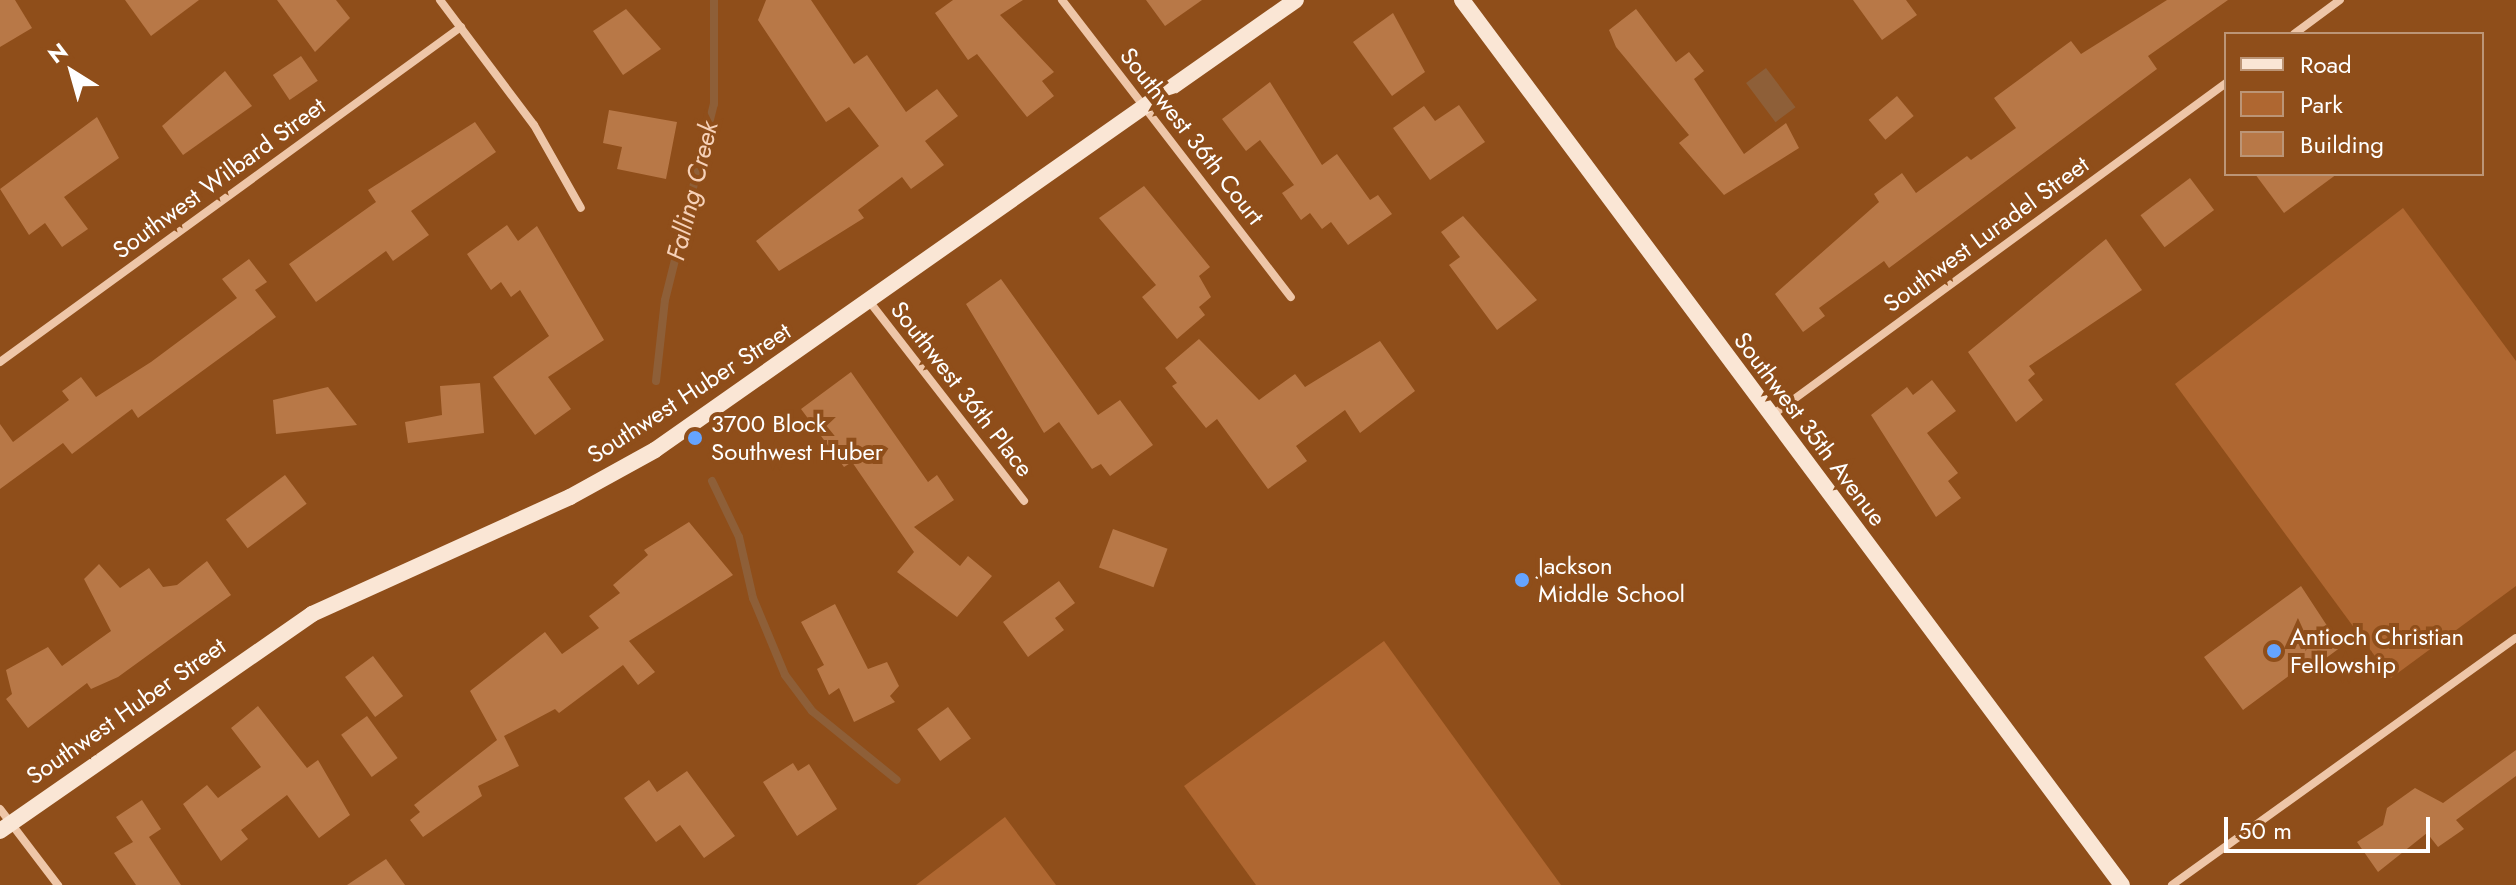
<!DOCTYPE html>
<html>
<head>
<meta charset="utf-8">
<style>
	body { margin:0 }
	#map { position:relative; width:2516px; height:885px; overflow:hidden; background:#8f4e1a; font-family:Jost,sans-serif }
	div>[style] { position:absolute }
	.green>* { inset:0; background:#af6731 }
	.water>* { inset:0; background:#8e5f38; transform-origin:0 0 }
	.stream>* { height:8px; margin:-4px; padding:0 4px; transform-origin:4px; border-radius:4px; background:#8e5f38 }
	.building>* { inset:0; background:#b87847; transform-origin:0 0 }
	.street>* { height:8px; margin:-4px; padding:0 4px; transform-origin:4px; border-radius:4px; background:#eec6a8 }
	.secondary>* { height:16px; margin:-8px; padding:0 8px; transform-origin:8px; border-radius:8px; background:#fae6d5 }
	.dots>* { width:22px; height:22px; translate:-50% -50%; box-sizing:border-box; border:4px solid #8f4e1a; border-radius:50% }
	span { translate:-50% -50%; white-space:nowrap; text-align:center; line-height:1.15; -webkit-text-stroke:8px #8f4e1a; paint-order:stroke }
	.street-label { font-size:24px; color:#fff }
	.poi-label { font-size:24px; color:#fff }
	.left { translate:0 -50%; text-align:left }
	.water-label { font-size:26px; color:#f6d1b8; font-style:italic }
	.legend { position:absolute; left:2224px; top:32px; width:260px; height:144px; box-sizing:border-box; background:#8f4e1a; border:2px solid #bc9576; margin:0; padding:10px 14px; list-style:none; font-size:24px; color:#fff }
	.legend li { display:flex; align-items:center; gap:16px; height:40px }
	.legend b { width:40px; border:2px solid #bc9576 }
	.north { position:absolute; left:32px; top:32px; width:80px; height:80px; -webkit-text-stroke:6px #8f4e1a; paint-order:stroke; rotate:323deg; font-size:22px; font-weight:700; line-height:32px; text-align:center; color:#fff }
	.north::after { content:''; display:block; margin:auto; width:28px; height:36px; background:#fff; clip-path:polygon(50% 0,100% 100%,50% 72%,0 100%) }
	.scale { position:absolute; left:2224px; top:817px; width:206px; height:36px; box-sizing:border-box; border:4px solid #fff; border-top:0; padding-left:10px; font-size:24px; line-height:28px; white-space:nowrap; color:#fff; -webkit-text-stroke:6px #8f4e1a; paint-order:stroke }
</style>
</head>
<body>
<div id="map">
	<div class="green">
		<div style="clip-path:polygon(2403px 208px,2516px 361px,2516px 586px,2391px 678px,2175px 384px)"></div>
		<div style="clip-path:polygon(1384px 641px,1561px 885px,1256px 885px,1184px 786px)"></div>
		<div style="clip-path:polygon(1005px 817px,1056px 885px,916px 885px)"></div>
	</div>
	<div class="water">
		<div style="left:1766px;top:68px;width:49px;height:25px;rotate:53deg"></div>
	</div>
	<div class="stream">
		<div style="left:656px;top:381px;width:81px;rotate:-83.7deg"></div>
		<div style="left:665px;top:300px;width:202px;rotate:-76deg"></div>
		<div style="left:714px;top:104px;width:104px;rotate:-90deg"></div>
		<div style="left:712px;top:481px;width:62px;rotate:64.3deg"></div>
		<div style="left:739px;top:537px;width:63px;rotate:77.1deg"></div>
		<div style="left:753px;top:598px;width:83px;rotate:67.4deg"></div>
		<div style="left:785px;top:675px;width:45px;rotate:53.1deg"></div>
		<div style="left:812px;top:711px;width:109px;rotate:39.1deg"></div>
	</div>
	<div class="building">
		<div style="clip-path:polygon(0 0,15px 0,32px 28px,0 47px)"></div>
		<div style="clip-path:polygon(125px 0,199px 0,151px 36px)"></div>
		<div style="clip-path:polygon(277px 0,336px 0,350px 18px,315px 52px)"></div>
		<div style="clip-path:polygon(766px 0,811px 0,854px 64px,867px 55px,906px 112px,937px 89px,958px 116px,925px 141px,944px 165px,911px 189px,902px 177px,858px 210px,864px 218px,779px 271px,756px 241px,879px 146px,849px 107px,826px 122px,758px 20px)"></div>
		<div style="clip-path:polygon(953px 0,1023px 0,1000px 15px,1054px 72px,1042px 81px,1054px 96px,1027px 117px,977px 54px,968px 60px,935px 13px)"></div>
		<div style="clip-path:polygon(1146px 0,1202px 0,1165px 26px)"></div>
		<div style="clip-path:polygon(1853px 0,1906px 0,1917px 15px,1882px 40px)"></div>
		<div style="clip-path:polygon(2167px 0,2228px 0,2148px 56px,2157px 69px,1889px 268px,1884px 261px,1819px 308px,1825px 316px,1803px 332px,1775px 294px,1879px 202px,1874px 194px,1902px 173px,1916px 193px,1967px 156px,1971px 160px,2016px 128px,1994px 98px,2071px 41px,2081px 54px)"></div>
		<div style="clip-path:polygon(626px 9px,661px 49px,623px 75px,593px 31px)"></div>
		<div style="clip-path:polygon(1636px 9px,1676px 62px,1689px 52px,1704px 71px,1694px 79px,1744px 154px,1786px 123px,1799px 148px,1724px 195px,1679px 143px,1689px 135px,1616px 47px,1609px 30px)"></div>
		<div style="clip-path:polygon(1393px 13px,1425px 72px,1392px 96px,1353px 42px)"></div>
		<div style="left:301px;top:56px;width:30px;height:34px;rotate:56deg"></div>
		<div style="clip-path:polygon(225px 71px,252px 106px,183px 155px,162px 126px)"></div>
		<div style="clip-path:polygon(1270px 82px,1322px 165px,1337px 154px,1370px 200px,1378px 195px,1392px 214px,1348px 245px,1331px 222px,1322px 229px,1310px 213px,1301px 220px,1282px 193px,1294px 185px,1260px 140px,1246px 151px,1222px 119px)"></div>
		<div style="left:1897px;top:96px;width:26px;height:37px;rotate:50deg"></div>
		<div style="clip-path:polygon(1459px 105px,1485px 142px,1430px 180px,1393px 128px,1424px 106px,1435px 121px)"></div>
		<div style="clip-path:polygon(609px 110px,677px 122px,666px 179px,617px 169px,622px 147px,603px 143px)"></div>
		<div style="clip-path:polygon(97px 117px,119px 158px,64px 197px,88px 229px,62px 247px,45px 223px,29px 235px,0 189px)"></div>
		<div style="clip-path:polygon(475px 122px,496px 152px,411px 211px,429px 235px,393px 261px,386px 251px,316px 302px,289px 264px,376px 202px,368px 190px)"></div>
		<div style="clip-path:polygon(2255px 174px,2337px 174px,2284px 213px)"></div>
		<div style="left:2190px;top:178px;width:40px;height:62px;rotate:53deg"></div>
		<div style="clip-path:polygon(1144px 186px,1210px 267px,1199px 276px,1211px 297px,1199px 307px,1205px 315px,1177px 339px,1142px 297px,1156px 285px,1099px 218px)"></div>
		<div style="clip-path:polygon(1463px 216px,1537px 300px,1497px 330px,1449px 265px,1460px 257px,1441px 232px)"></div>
		<div style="clip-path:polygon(507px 225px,518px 241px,537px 226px,604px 340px,548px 377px,571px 409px,535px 435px,493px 377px,549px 336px,520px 290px,511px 297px,501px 282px,491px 290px,467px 254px)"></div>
		<div style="clip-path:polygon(2106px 239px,2142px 290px,2029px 366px,2035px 374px,2028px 380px,2043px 400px,2016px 422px,1968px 352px)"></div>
		<div style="clip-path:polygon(249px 259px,267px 282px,255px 290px,276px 317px,138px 418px,132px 409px,72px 454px,63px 443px,0 489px,0 424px,13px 442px,69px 400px,62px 391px,81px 377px,96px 397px,151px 362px,237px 298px,222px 279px)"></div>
		<div style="clip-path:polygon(1001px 279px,1098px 415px,1120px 400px,1153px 445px,1110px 476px,1101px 464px,1092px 469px,1059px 422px,1044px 433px,966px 304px)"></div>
		<div style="clip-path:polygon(1199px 339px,1259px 400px,1295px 374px,1305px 387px,1380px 341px,1415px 391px,1360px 433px,1345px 410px,1296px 446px,1307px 461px,1268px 489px,1217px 419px,1206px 428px,1172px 386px,1177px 383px,1165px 368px)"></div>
		<div style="clip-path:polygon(851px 372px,928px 482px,937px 475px,954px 500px,914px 527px,960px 566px,968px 556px,992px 576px,957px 617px,897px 572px,914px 552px,852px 462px,844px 467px,801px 409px)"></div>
		<div style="clip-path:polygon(1932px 380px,1956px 411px,1927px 433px,1958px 473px,1948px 481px,1961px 498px,1936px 517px,1871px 415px,1907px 387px,1913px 395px)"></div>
		<div style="clip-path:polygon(480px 383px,484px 433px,408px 443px,405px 422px,442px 415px,440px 386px)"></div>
		<div style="clip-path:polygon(328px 387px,357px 425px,276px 434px,273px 400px)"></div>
		<div style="left:285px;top:475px;width:36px;height:74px;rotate:53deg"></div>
		<div style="clip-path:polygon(689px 522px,733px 575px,629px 641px,655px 672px,638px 685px,623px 665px,559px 713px,555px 709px,504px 736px,519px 766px,478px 786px,482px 796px,423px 837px,410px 820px,420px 812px,414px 805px,497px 740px,470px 691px,545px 632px,562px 654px,599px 628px,589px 616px,620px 593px,613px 585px,648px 555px,644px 550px)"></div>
		<div style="left:1113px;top:529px;width:58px;height:41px;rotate:20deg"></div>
		<div style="clip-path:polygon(207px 561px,231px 595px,118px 677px,91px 689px,87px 683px,28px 728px,6px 699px,12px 694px,6px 670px,48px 647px,62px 666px,111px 631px,84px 579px,99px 564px,120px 588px,149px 568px,163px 587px,177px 585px)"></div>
		<div style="clip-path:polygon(1059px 581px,1075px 603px,1055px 618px,1064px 630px,1028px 657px,1003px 622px)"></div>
		<div style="clip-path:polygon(2301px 586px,2341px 647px,2322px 661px,2317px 655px,2243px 710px,2204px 657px)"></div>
		<div style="clip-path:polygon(835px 604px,868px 669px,887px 662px,899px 686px,890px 696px,895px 702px,854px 722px,839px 688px,829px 695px,817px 669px,824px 665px,801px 622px)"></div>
		<div style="left:373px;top:656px;width:50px;height:35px;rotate:53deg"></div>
		<div style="clip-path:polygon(258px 706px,307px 768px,318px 760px,350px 815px,319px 838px,287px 795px,241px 830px,248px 839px,221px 861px,183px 804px,207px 785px,218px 798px,261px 767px,231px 728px)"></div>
		<div style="left:948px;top:707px;width:39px;height:38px;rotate:54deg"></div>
		<div style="left:367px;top:716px;width:52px;height:32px;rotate:54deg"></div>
		<div style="clip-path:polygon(2516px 750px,2516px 776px,2456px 820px,2464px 829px,2438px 847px,2427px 833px,2378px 872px,2357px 842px,2383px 825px,2387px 808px,2415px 788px,2443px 803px)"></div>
		<div style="clip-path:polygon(793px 763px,798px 771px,809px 764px,837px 809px,797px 836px,763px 782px)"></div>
		<div style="clip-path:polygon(687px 771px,735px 836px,704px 858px,680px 825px,656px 842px,624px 798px,649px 780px,657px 792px)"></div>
		<div style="clip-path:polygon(142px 800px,161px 829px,149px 837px,181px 885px,136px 885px,114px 853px,133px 842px,116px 817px)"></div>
		<div style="clip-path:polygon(386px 859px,405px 885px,347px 885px)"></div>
	</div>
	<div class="street">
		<div style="left:440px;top:0;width:156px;rotate:53.1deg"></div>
		<div style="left:534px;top:125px;width:95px;rotate:60.5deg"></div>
		<div style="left:1062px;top:0;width:375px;rotate:52.4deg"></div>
		<div style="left:2294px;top:34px;width:57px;rotate:-36.5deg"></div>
		<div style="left:869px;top:301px;width:253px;rotate:52.2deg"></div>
		<div style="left:0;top:362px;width:570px;rotate:-36.01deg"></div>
		<div style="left:1771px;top:416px;width:564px;rotate:-36.2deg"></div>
		<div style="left:0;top:809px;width:96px;rotate:52.7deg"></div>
		<div style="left:2172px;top:885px;width:423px;rotate:-35.7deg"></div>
	</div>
	<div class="secondary">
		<div style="left:1462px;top:0;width:1104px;rotate:53.29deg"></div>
		<div style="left:0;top:831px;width:380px;rotate:-34.8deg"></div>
		<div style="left:312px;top:614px;width:283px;rotate:-24.4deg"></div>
		<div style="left:570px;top:497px;width:97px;rotate:-28.9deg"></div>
		<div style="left:655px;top:450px;width:783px;rotate:-35.07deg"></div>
	</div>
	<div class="dots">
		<div style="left:695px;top:438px;background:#65a4ff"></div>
		<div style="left:1522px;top:580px;background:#65a4ff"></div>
		<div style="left:2274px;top:651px;background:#65a4ff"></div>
	</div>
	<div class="street-label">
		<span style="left:1192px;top:136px;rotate:52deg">Southwest 36th Court</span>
		<span style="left:219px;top:178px;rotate:-36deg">Southwest Wilbard Street</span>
		<span style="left:1986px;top:234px;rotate:-36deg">Southwest Luradel Street</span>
		<span style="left:962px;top:389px;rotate:52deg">Southwest 36th Place</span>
		<span style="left:689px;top:393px;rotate:-33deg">Southwest Huber Street</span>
		<span style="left:1810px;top:429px;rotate:53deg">Southwest 35th Avenue</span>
		<span style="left:126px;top:711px;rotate:-35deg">Southwest Huber Street</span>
	</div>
	<div class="poi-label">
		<span class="left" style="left:711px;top:438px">3700 Block<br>Southwest Huber</span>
		<span class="left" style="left:1538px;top:580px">Jackson<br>Middle School</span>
		<span class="left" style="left:2290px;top:651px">Antioch Christian<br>Fellowship</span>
	</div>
	<div class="water-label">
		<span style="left:693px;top:191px;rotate:-76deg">Falling Creek</span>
	</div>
	<ul class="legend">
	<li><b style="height:10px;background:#fae6d5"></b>Road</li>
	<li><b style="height:22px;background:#af6731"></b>Park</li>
	<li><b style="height:22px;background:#b87847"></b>Building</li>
	</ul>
	<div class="north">N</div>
	<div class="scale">50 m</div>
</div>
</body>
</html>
